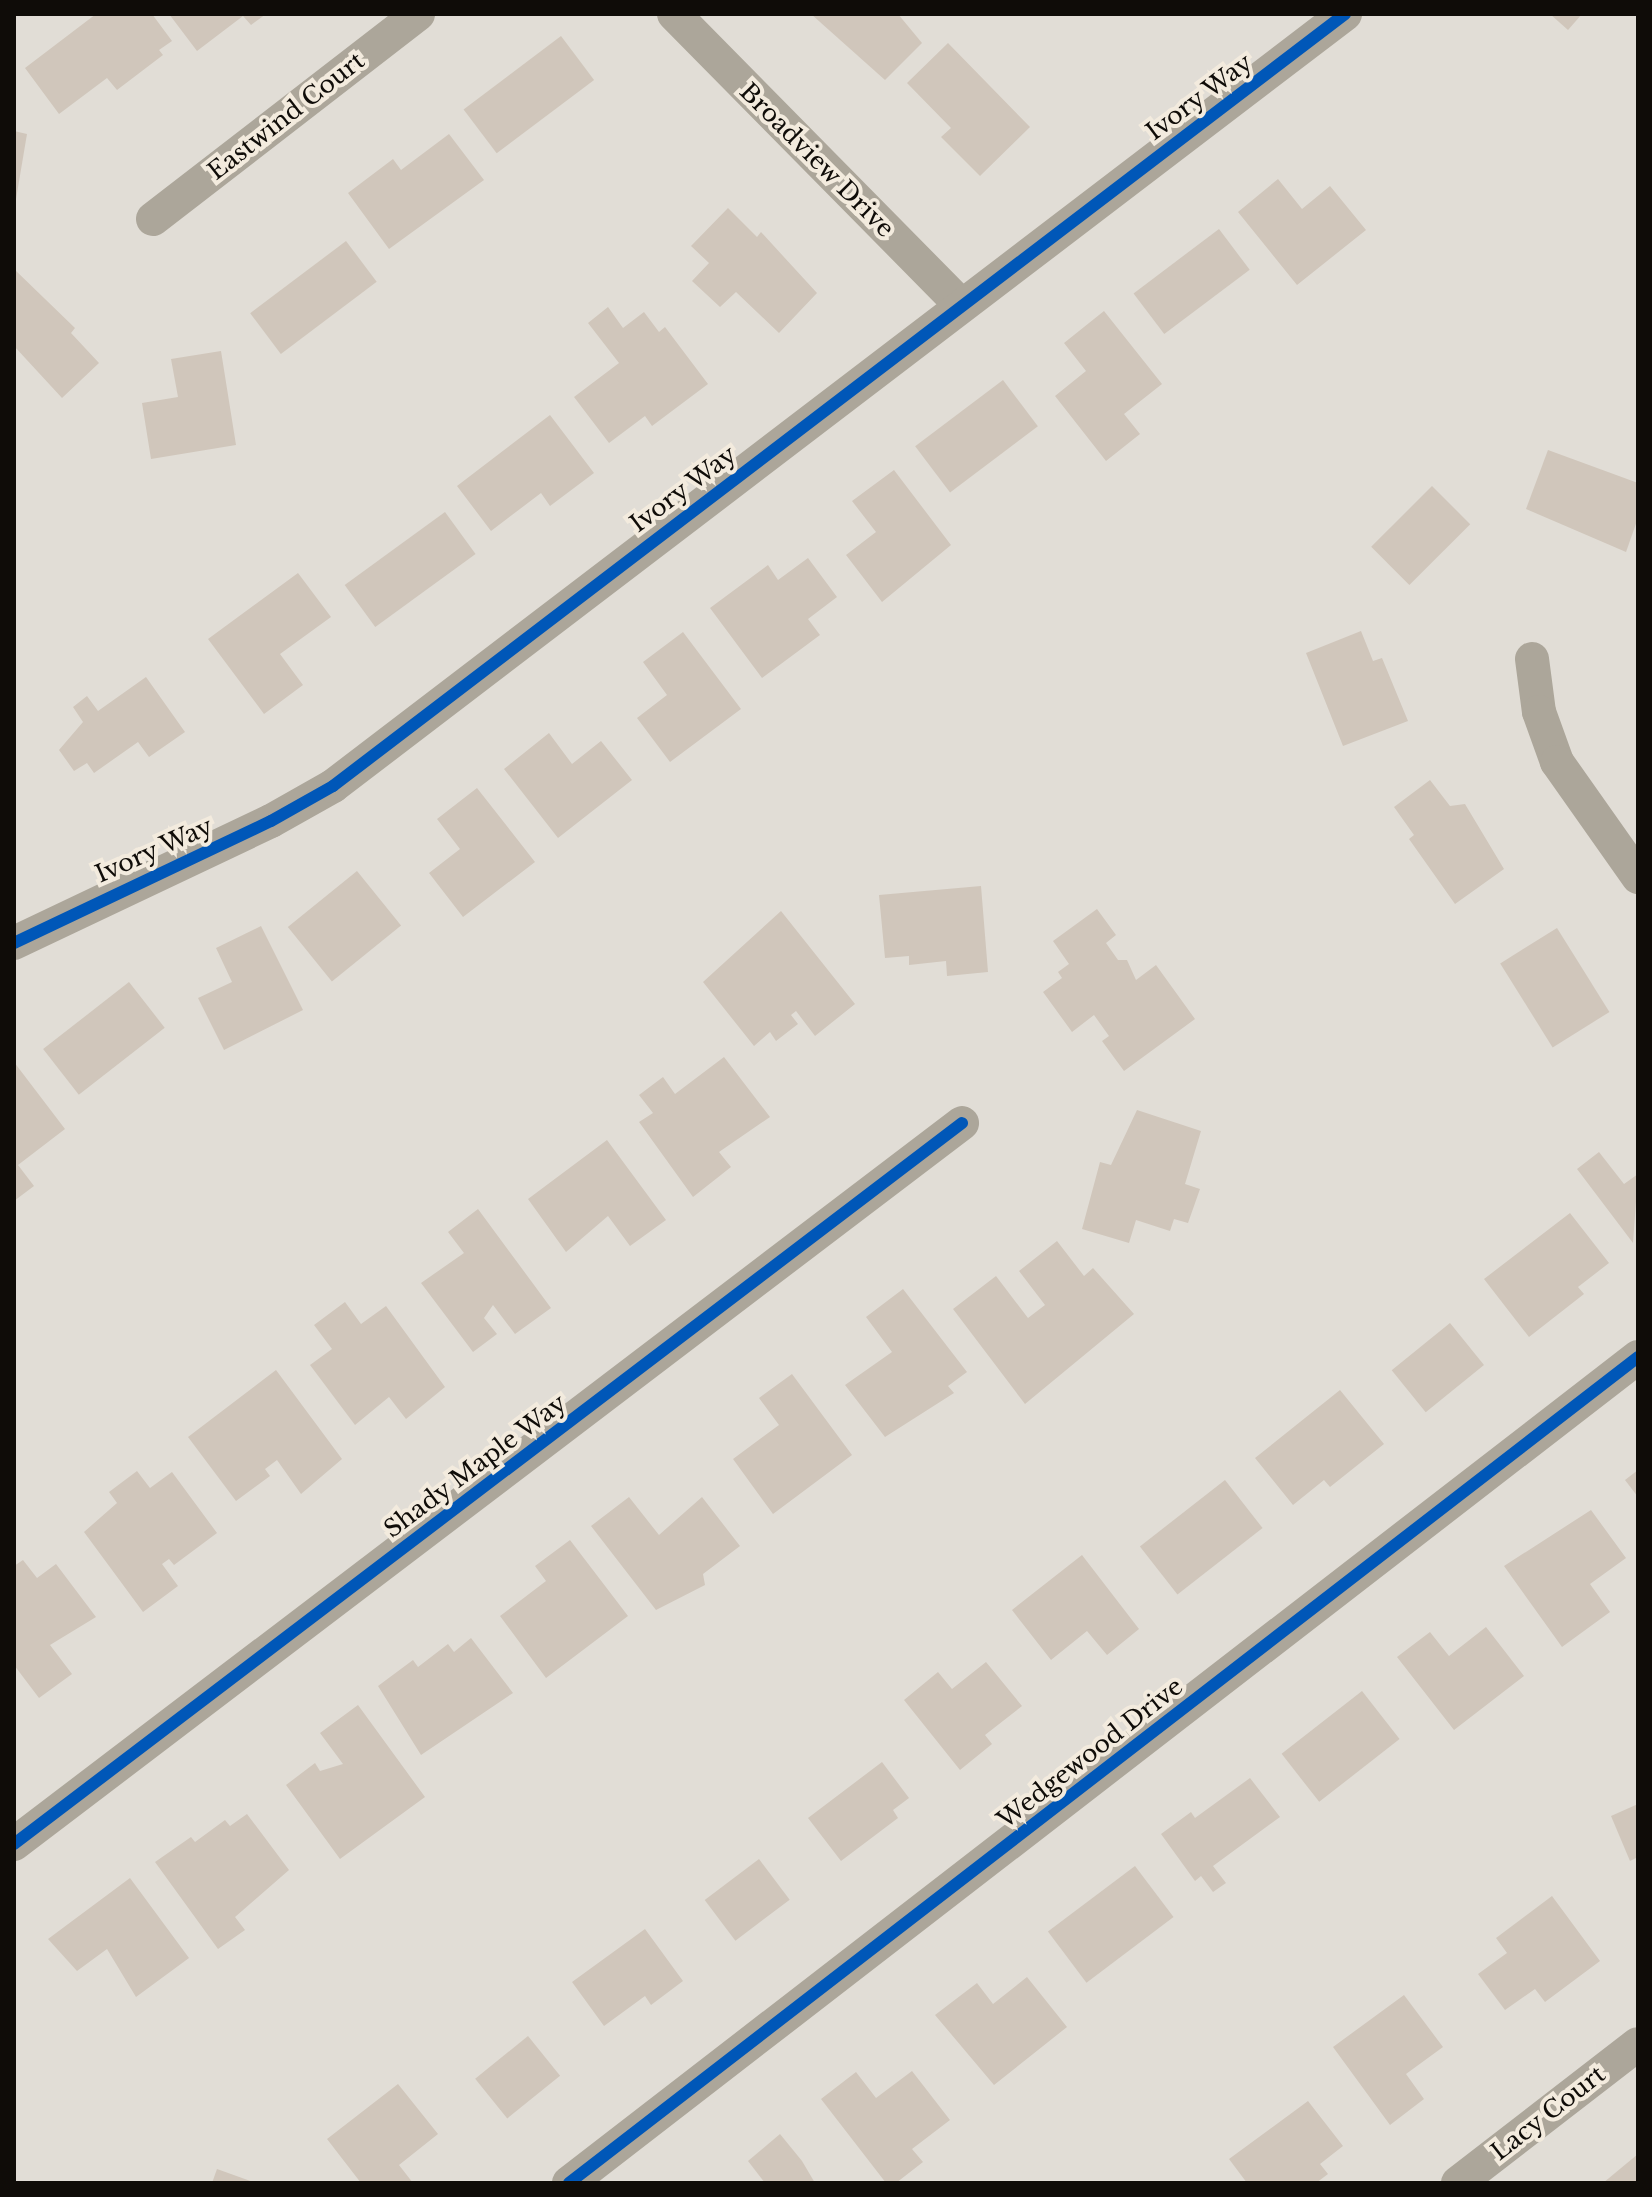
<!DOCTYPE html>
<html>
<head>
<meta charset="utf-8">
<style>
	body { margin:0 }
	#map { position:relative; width:1652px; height:2197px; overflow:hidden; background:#e1ddd6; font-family:"Libre Baskerville",serif }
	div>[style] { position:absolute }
	.building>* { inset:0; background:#d0c6bb; transform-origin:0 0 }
	.minor>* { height:34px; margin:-17px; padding:0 17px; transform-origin:17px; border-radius:17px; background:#aca69a }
	.cycleway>* { height:12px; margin:-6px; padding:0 6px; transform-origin:6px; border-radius:6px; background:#0057b8 }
	span { translate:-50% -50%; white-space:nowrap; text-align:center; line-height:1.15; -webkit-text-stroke:8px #f3ebde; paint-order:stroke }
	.street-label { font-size:24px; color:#0f0c08 }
	.frame { position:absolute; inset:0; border:16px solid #0f0c08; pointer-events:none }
</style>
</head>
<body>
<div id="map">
	<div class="building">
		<div style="clip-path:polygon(96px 14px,152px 14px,172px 41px,159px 50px,163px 55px,117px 90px,107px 78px,59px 114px,25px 68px)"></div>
		<div style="clip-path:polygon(169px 14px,266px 14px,251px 25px,243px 16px,197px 51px)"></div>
		<div style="clip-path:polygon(811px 14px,898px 14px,922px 43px,885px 80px)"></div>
		<div style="clip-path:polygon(1550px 14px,1582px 14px,1568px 30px)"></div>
		<div style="left:561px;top:36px;width:55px;height:122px;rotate:53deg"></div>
		<div style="clip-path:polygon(948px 43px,1030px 127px,980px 176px,941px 137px,951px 128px,907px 83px)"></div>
		<div style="clip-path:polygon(14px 131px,27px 134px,15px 205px,14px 205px)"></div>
		<div style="clip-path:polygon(449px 134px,484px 180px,389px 249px,348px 193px,393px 159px,401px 170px)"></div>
		<div style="clip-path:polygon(1278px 179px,1302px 209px,1330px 186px,1366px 230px,1297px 285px,1238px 212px)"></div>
		<div style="clip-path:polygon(728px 208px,757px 237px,761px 232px,817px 293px,779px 333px,736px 292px,720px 307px,692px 281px,709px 263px,691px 246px)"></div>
		<div style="left:1219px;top:229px;width:51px;height:107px;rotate:53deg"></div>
		<div style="left:346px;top:241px;width:51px;height:120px;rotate:53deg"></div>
		<div style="clip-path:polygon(14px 269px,75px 328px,71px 333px,99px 363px,62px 398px,14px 346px)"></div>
		<div style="clip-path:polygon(608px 307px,623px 328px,644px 312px,659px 332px,665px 327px,708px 384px,652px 426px,645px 416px,609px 443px,574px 397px,619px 363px,588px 323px)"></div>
		<div style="clip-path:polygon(1104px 311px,1162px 384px,1124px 414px,1140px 434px,1106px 461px,1055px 396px,1086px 371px,1064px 343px)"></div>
		<div style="clip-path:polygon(221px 351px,236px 445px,151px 459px,142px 403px,178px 397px,171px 359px)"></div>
		<div style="left:1003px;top:380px;width:58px;height:110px;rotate:53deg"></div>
		<div style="clip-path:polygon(550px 415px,594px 473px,550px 506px,541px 493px,491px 531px,457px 486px)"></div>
		<div style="clip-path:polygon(1548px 450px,1638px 483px,1638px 518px,1626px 552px,1526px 509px)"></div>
		<div style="clip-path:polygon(894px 470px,951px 545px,882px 602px,846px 555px,876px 532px,852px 501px)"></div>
		<div style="left:1432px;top:486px;width:54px;height:86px;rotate:45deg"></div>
		<div style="left:445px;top:512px;width:52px;height:124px;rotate:54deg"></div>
		<div style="clip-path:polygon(808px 558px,837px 597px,808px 619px,820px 635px,762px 678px,710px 608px,768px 565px,778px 580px)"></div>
		<div style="clip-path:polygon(298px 573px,331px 617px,280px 654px,303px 685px,264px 714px,208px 639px)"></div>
		<div style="clip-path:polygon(1361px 631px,1373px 661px,1382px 658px,1408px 721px,1343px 746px,1306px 653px)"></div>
		<div style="clip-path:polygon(683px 632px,741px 709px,670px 762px,637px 718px,667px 695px,643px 662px)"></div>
		<div style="clip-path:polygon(146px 677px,185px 732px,149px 757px,138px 742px,94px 773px,87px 763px,74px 771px,59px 750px,83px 722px,73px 707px,87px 696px,98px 711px)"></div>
		<div style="clip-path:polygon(549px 733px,572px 764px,601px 741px,632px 780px,558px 838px,504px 769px)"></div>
		<div style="clip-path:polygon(1430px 780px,1450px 806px,1465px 804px,1504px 869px,1455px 904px,1409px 839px,1414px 835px,1394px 807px)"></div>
		<div style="clip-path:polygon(477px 788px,535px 862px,463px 917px,429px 873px,460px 849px,437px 819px)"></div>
		<div style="left:357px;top:871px;width:70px;height:89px;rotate:51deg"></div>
		<div style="clip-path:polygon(981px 886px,988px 972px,947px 976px,946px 961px,909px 965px,909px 956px,885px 958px,879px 895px)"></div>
		<div style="clip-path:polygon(1097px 909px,1116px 935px,1106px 943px,1118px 960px,1127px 960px,1136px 980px,1156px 965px,1195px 1019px,1124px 1071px,1102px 1041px,1109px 1036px,1094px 1015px,1072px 1032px,1043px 992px,1062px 978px,1058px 972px,1069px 964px,1053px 941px)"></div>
		<div style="clip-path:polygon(781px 911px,855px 1004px,815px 1036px,796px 1011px,791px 1015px,798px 1024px,776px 1041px,770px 1032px,754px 1046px,703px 982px)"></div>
		<div style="clip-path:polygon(261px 926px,303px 1010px,224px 1050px,198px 998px,232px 982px,216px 948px)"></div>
		<div style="left:1557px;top:928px;width:99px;height:67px;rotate:58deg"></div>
		<div style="left:129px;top:982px;width:58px;height:109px;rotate:52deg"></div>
		<div style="clip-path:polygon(724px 1057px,770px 1117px,719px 1152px,731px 1167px,693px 1197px,639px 1122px,653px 1113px,639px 1095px,663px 1077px,675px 1094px)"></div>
		<div style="clip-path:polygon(14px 1062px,65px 1129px,18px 1165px,34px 1186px,14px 1201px)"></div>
		<div style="clip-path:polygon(1137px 1110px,1201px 1131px,1185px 1184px,1200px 1189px,1188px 1223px,1174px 1219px,1170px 1231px,1136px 1220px,1129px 1243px,1082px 1229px,1100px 1162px,1111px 1165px)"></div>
		<div style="clip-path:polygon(607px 1140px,666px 1220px,630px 1246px,608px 1216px,566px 1252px,528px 1199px)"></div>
		<div style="clip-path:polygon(1599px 1152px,1624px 1184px,1638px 1174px,1633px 1243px,1577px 1169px)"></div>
		<div style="clip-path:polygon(478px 1209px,551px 1308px,515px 1334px,493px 1305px,484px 1318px,497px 1334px,473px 1352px,421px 1283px,464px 1253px,448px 1232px)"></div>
		<div style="clip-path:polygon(1570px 1213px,1609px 1263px,1578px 1287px,1584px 1294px,1529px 1337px,1484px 1279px)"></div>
		<div style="clip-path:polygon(1057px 1241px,1084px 1276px,1093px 1268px,1134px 1314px,1025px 1404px,953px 1309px,996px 1276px,1028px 1318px,1045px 1305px,1019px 1271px)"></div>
		<div style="clip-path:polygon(903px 1289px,967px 1372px,948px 1386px,954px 1393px,885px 1437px,845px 1385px,892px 1352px,866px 1317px)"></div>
		<div style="clip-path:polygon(345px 1302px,361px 1324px,386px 1306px,445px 1387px,406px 1419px,389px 1397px,355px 1425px,310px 1365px,332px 1349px,314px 1325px)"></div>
		<div style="left:1450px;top:1323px;width:54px;height:75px;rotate:51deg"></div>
		<div style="clip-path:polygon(276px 1370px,342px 1459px,301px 1494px,277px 1460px,265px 1469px,270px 1476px,236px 1501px,188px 1437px)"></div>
		<div style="clip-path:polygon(792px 1374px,852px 1455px,773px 1514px,733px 1459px,779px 1425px,759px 1398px)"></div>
		<div style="clip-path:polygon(1340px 1390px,1384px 1444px,1330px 1487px,1324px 1480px,1293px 1505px,1255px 1458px)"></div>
		<div style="clip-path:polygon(1638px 1470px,1638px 1497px,1625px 1480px)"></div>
		<div style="clip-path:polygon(137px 1471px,150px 1488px,172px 1472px,217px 1533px,174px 1565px,169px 1559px,162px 1564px,178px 1586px,143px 1612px,84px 1532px,117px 1503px,109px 1492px)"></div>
		<div style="left:1225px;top:1480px;width:61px;height:108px;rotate:52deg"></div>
		<div style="clip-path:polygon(629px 1497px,659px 1535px,702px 1497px,740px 1546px,703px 1574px,705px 1585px,656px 1610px,591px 1526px)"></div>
		<div style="clip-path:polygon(1591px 1510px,1626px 1558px,1590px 1584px,1610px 1612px,1562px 1647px,1504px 1566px)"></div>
		<div style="clip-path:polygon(570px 1540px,628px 1616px,546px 1678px,500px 1616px,546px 1581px,535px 1566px)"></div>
		<div style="clip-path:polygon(1082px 1555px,1139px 1629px,1107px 1655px,1087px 1631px,1051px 1660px,1012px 1610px)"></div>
		<div style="clip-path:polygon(23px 1560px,37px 1578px,56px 1564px,96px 1617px,50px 1645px,72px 1674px,39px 1698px,14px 1665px,14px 1566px)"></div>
		<div style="clip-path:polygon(1486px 1627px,1524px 1676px,1454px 1730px,1397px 1657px,1430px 1632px,1449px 1656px)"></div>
		<div style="clip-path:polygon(471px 1638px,513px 1693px,421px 1755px,378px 1686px,413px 1660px,418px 1667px,448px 1644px,454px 1652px)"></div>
		<div style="clip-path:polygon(986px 1662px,1022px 1706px,985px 1735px,992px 1744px,960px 1770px,904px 1700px,938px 1672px,952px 1689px)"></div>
		<div style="left:1362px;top:1691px;width:61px;height:102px;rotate:52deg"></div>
		<div style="clip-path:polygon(358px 1705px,425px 1797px,340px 1859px,286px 1785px,315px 1763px,320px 1771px,343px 1764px,320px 1733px)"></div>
		<div style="clip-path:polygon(882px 1762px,909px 1798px,893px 1810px,898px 1818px,841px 1861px,808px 1818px)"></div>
		<div style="clip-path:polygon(1250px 1778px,1280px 1817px,1213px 1866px,1226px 1883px,1213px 1892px,1201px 1876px,1195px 1881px,1161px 1834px,1191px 1812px,1195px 1818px)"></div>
		<div style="clip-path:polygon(1638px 1804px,1638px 1857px,1630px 1861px,1611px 1816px)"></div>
		<div style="clip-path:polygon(247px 1814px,289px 1870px,235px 1917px,245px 1930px,218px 1949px,155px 1862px,191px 1837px,195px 1842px,225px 1820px,230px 1826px)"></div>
		<div style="left:759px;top:1859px;width:51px;height:68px;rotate:53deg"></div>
		<div style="left:1135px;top:1866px;width:64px;height:109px;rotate:53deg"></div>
		<div style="clip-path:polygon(130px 1878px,189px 1958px,136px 1997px,107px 1949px,77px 1971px,48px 1939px)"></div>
		<div style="clip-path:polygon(1552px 1896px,1600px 1961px,1545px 2002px,1535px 1989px,1505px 2010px,1478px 1974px,1507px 1953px,1496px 1938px)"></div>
		<div style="clip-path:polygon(645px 1929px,683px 1981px,651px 2005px,645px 1996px,604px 2026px,572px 1982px)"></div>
		<div style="clip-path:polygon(1027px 1977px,1067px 2027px,994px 2085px,935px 2015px,977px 1983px,993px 2004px)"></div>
		<div style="clip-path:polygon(1404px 1995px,1443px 2047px,1406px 2074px,1424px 2099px,1390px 2125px,1333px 2047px)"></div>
		<div style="left:528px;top:2036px;width:51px;height:68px;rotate:51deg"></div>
		<div style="clip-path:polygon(912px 2071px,950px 2120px,912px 2149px,923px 2162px,896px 2183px,886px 2183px,821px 2099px,856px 2072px,876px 2098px)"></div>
		<div style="clip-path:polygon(398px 2084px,438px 2134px,399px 2165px,413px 2183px,361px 2183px,327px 2139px)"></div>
		<div style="clip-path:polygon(1308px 2101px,1343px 2146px,1320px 2164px,1328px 2174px,1316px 2183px,1247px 2183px,1229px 2159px)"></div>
		<div style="clip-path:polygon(780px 2134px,802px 2161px,815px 2183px,765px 2183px,748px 2161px)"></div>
		<div style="clip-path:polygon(1638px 2154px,1638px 2183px,1603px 2183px)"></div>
		<div style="clip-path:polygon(217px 2169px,256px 2183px,212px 2183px)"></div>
	</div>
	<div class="minor">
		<div style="left:674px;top:14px;width:409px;rotate:45.4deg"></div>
		<div style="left:153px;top:219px;width:335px;rotate:-37.7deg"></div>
		<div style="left:1532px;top:659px;width:53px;rotate:82.5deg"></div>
		<div style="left:1539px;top:712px;width:53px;rotate:70.2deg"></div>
		<div style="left:1557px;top:762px;width:141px;rotate:54.8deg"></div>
		<div style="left:14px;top:943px;width:284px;rotate:-25.4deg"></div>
		<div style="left:271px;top:821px;width:71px;rotate:-29.4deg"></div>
		<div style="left:333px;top:786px;width:1273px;rotate:-37.34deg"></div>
		<div style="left:14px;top:1844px;width:1191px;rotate:-37.25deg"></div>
		<div style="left:569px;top:2183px;width:1351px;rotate:-37.69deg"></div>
		<div style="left:1458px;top:2183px;width:227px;rotate:-37.7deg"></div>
	</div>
	<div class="cycleway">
		<div style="left:14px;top:943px;width:284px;rotate:-25.4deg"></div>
		<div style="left:271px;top:821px;width:71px;rotate:-29.4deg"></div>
		<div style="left:333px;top:786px;width:1273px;rotate:-37.34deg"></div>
		<div style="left:14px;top:1844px;width:1191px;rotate:-37.25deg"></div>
		<div style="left:569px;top:2183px;width:1351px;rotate:-37.69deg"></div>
	</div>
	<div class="street-label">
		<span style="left:1199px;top:97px;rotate:-37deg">Ivory Way</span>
		<span style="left:286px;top:116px;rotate:-38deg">Eastwind Court</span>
		<span style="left:817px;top:160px;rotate:45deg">Broadview Drive</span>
		<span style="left:683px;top:489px;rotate:-37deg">Ivory Way</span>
		<span style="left:154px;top:850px;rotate:-24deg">Ivory Way</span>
		<span style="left:475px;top:1466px;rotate:-37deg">Shady Maple Way</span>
		<span style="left:1090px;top:1753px;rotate:-38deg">Wedgewood Drive</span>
		<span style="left:1548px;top:2113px;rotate:-38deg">Lacy Court</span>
	</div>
	<div class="frame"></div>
</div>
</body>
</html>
